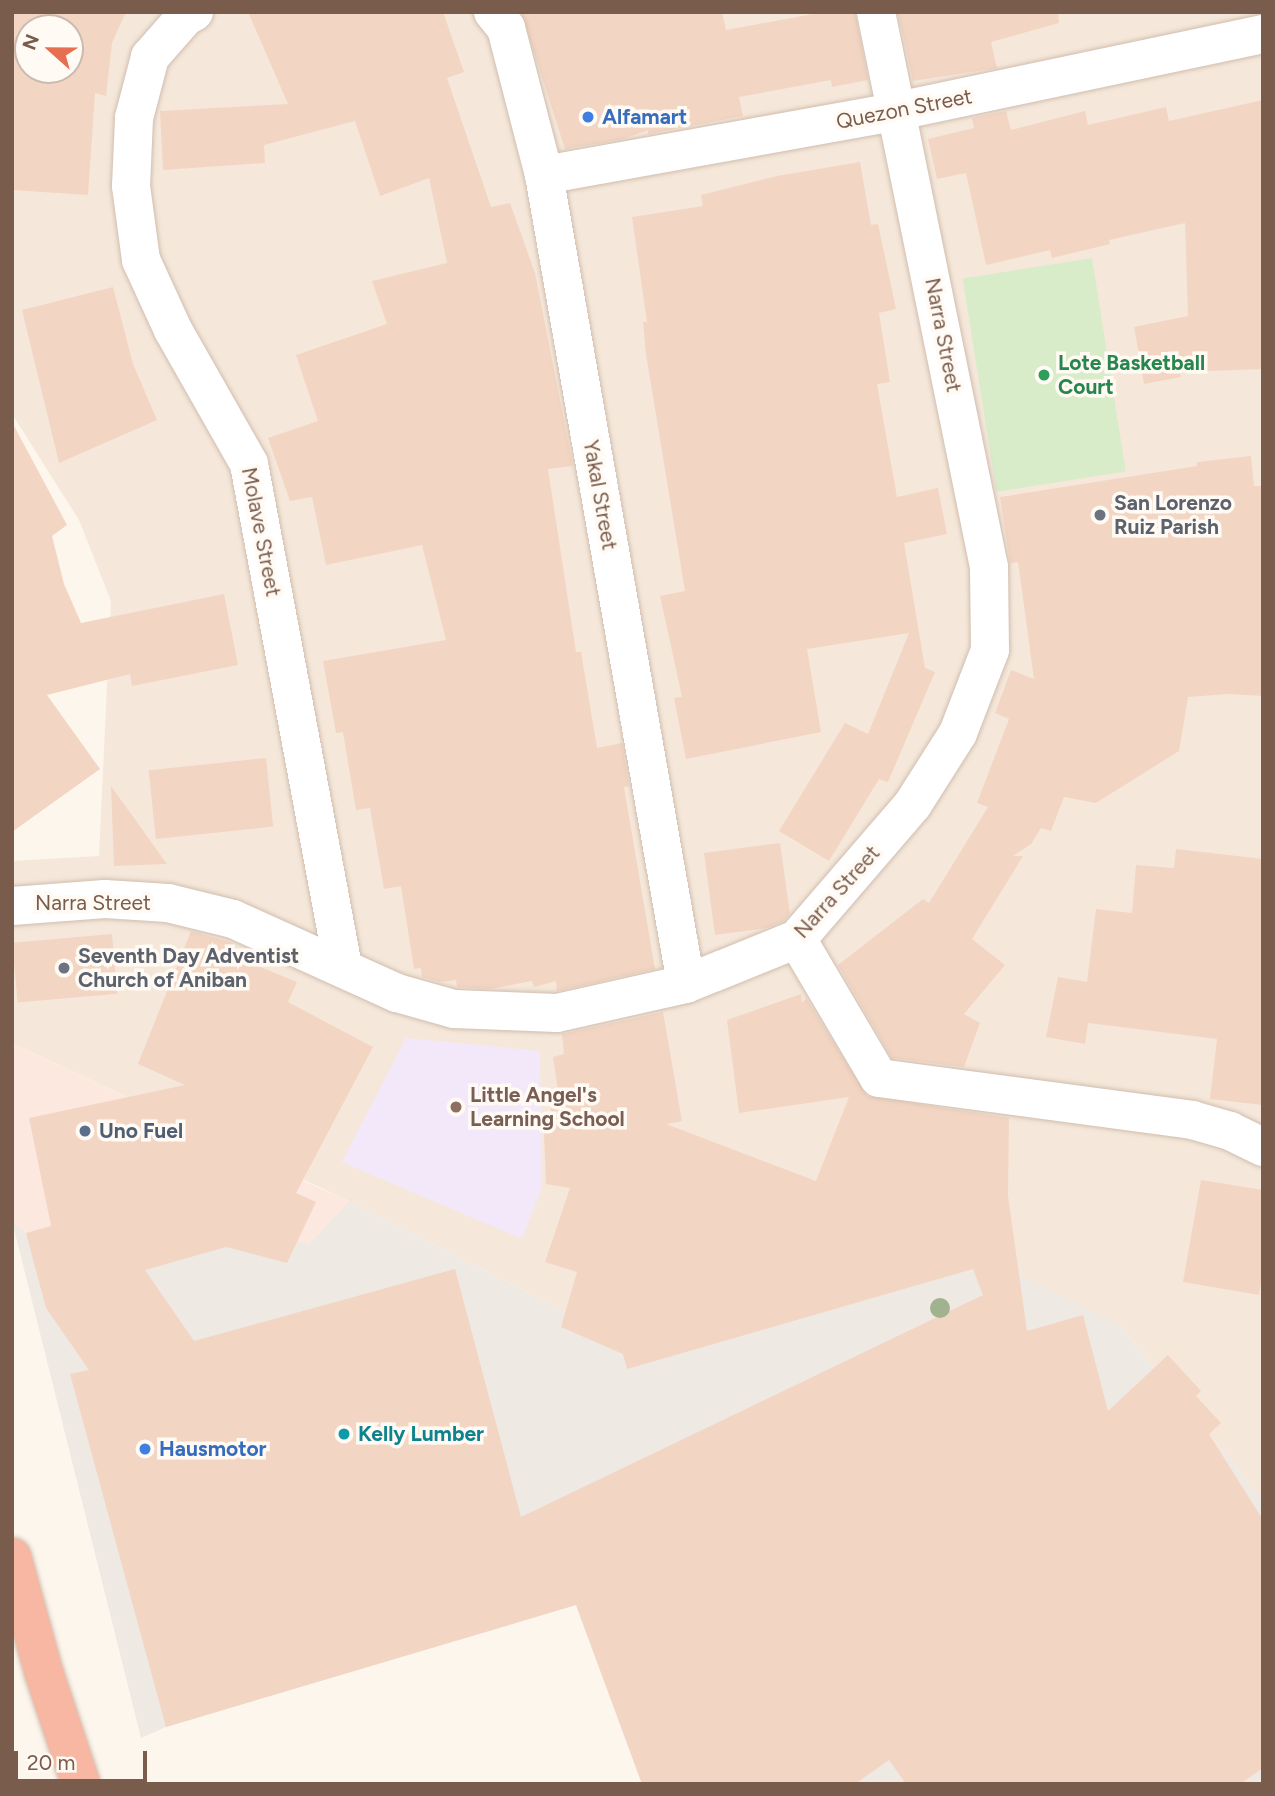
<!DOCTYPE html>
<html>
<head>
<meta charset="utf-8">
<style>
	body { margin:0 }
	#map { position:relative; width:1275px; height:1796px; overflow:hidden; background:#fdf6ec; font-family:Figtree,sans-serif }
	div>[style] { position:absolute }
	.residential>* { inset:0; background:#f5e8da }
	.commercial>* { inset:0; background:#fde8e0 }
	.industrial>* { inset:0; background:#efe9e4 }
	.education>* { inset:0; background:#f3e8fa }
	.green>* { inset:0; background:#d8ecc9; transform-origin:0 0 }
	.building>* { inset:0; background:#f3d5c3; transform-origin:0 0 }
	.roads { filter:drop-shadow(0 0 2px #d1beb0) drop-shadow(0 0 2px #d1beb0) }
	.street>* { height:38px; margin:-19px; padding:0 19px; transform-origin:19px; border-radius:19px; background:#fff }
	.highway>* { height:38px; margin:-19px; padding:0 19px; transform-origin:19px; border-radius:19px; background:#f7b7a3 }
	.trees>* { width:20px; height:20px; margin:-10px; border-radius:50%; background:#a0b28e }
	.dots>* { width:19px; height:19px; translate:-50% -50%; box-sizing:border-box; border:4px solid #fffaf3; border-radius:50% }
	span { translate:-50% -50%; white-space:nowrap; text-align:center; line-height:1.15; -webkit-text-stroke:7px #fffaf3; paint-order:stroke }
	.street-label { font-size:21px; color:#7a5c4d }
	.shop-label { font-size:21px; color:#366cbe; font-weight:700 }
	.left { translate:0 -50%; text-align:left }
	.leisure-label { font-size:21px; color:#27864d; font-weight:700 }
	.worship-label { font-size:21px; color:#5b616d; font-weight:700 }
	.education-label { font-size:21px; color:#785e54; font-weight:700 }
	.service-label { font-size:21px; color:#4e5e75; font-weight:700 }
	.culture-label { font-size:21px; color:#0d838f; font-weight:700 }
	.frame { position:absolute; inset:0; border:14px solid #7a5c4d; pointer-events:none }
	.north { position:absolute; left:14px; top:14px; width:70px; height:70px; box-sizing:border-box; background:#fffaf3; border:2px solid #cabbb1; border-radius:50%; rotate:291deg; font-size:19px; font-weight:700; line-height:28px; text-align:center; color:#7a5c4d }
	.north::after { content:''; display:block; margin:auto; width:24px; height:32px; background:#e76f51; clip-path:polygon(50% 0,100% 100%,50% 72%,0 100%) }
	.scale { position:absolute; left:14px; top:1751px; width:133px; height:32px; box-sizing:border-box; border:4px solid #7a5c4d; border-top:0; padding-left:9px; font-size:21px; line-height:24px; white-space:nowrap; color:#7a5c4d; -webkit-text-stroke:5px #fffaf3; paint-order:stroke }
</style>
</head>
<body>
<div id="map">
	<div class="residential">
		<div style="clip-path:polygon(evenodd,12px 12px,1263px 12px,1263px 1500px,1119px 1325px,566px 1312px,349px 1201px,12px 1043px,12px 861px,99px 856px,111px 601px,79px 520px,12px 414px,12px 12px,28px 28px,70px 28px,70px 70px,28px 70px,28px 28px)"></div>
	</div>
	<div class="commercial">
		<div style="clip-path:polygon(12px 1043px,299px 1179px,349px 1201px,309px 1244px,143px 1201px,26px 1233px,12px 1221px)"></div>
	</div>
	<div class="industrial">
		<div style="clip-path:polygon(143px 1201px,309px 1244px,349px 1201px,566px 1312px,955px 1242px,1119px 1325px,1263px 1500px,1263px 1784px,642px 1784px,576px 1605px,166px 1727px,141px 1738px,12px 1221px,26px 1233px)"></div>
	</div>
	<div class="education">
		<div style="clip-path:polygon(406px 1038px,540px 1051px,542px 1187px,522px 1239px,342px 1162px)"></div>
	</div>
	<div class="green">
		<div style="left:1092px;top:258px;width:216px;height:131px;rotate:81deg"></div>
	</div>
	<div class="building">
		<div style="clip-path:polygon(evenodd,12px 12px,126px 12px,112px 43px,106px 96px,95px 93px,88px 195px,12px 190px,12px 12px,28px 28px,70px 28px,70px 70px,28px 70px,28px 28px)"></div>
		<div style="clip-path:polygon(248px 12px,443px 12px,464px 72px,447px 78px,491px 207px,510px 203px,535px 273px,573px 466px,548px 469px,576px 652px,581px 652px,597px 748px,622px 743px,629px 786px,624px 787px,655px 969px,557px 991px,556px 981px,534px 987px,532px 981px,490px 989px,457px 987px,456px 980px,440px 982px,422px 977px,421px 968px,414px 969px,401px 886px,384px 889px,370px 808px,356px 810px,343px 732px,336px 733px,323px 661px,446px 640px,422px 545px,326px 565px,312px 497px,290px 501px,268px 438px,318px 421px,296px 355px,387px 324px,372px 281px,447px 263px,429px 178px,380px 196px,355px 121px,264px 145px,265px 163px,163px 170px,160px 111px,288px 104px)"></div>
		<div style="clip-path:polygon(521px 12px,722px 12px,726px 30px,824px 12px,855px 12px,868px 80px,832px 87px,831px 80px,739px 97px,743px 116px,648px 134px,648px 130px,623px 139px,565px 149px)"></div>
		<div style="clip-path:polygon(898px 12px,1058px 12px,1059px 23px,991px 42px,997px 68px,913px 81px)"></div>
		<div style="clip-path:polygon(1263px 100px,1263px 369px,1180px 372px,1181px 377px,1144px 384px,1134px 327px,1188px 316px,1185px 223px,1109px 240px,1110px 244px,1052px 258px,1050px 250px,986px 265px,966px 173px,937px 179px,928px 139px,974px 128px,972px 118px,1006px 111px,1011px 130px,1085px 111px,1088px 125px,1166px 107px,1169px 121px)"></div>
		<div style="clip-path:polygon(860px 162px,871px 225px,878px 224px,896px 309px,879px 313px,890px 382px,877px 384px,897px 497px,938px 488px,947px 534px,904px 543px,925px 668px,935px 672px,888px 782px,879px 779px,829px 861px,779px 831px,845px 723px,868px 734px,909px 633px,807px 649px,821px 732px,686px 759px,674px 698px,682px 697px,660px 596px,685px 591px,646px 354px,643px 322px,647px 322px,632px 217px,703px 206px,701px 195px,777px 176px)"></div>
		<div style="clip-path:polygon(113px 287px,133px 364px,157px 420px,59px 463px,22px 310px)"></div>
		<div style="clip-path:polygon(12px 422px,67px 525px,52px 536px,64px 584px,81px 623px,224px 594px,238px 665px,132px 686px,130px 674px,47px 695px,100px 769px,12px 832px)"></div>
		<div style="clip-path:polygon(1251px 456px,1254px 486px,1263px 486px,1263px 696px,1229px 694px,1188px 697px,1179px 751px,1096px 803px,1064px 797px,1051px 831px,1041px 828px,1031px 844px,1013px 856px,1023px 856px,972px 939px,1005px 965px,964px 1014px,980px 1023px,964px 1067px,892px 1058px,838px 965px,923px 899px,929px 903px,988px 807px,977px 803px,1009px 719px,995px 713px,1011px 670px,1034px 679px,1018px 562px,1010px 563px,1000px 497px,1197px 466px,1197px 462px)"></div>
		<div style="left:266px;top:758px;width:69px;height:118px;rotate:84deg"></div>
		<div style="clip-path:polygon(111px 786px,167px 864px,114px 866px)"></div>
		<div style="clip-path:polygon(780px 843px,790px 914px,784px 921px,767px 928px,715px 935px,704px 853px)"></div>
		<div style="clip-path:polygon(1176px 849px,1263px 859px,1263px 1105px,1210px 1099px,1217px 1039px,1088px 1023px,1085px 1044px,1046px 1037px,1058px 977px,1087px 982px,1096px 909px,1132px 913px,1136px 865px,1174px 868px)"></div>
		<div style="clip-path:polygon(191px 931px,233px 943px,228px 954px,297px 982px,288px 1002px,373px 1047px,296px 1193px,316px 1202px,287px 1263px,226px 1247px,145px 1270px,194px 1341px,455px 1269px,521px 1517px,983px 1295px,973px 1269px,627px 1369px,623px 1354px,561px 1327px,577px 1272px,545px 1262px,570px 1188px,546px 1184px,544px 1133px,553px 1132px,550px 1099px,559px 1098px,553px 1057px,564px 1054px,562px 1034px,663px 1012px,682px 1121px,666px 1124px,816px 1181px,849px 1097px,739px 1113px,727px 1020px,801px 994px,802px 1003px,806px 998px,867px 1096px,1009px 1118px,1008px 1196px,1027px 1331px,1083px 1315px,1108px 1411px,1168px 1355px,1201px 1391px,1196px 1396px,1221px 1423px,1209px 1434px,1263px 1520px,1263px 1768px,1240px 1784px,906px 1784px,889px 1760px,855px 1784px,642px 1784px,576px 1605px,166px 1727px,70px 1374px,89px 1370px,46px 1308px,26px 1233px,51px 1226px,29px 1118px,185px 1085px,138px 1064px)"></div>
		<div style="left:112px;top:934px;width:60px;height:100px;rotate:85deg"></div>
		<div style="clip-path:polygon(1201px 1180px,1263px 1190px,1263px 1271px,1259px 1295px,1183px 1282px)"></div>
	</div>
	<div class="roads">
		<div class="street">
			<div style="left:194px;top:12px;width:9px;rotate:153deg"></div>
			<div style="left:186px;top:16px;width:55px;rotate:131.3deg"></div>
			<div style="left:150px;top:57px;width:63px;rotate:104.7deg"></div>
			<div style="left:134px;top:118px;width:68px;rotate:92.5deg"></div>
			<div style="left:131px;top:186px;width:75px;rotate:82.3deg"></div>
			<div style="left:141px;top:260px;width:77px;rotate:65.4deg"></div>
			<div style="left:173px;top:330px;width:154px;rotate:60.4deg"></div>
			<div style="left:249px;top:464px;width:512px;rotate:79.41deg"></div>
			<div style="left:493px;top:12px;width:21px;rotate:51deg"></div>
			<div style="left:506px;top:28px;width:152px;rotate:75.5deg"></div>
			<div style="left:544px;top:175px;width:821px;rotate:80.04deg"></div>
			<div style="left:544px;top:175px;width:360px;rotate:-10.2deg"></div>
			<div style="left:898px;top:111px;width:373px;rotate:-11.9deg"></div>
			<div style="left:12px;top:906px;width:93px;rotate:-4.3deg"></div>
			<div style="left:105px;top:899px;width:63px;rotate:3.6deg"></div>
			<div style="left:168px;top:903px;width:67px;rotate:13.8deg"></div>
			<div style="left:233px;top:919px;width:180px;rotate:24.3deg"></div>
			<div style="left:397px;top:993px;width:59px;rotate:15.7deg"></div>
			<div style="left:454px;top:1009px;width:103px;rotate:2.2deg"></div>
			<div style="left:557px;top:1013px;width:132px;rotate:-12.7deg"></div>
			<div style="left:686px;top:984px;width:120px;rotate:-22.1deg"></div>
			<div style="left:797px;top:939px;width:178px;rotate:-49.3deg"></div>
			<div style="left:913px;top:804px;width:84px;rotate:-57.6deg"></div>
			<div style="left:958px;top:733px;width:89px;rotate:-68.9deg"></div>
			<div style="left:990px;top:650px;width:83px;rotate:-90.7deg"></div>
			<div style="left:989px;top:567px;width:566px;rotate:-101.51deg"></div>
			<div style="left:797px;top:939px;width:161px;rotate:59.5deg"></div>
			<div style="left:879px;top:1078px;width:316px;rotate:7.6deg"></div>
			<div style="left:1192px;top:1120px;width:40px;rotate:16deg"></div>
			<div style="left:1230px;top:1131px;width:37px;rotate:26deg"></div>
		</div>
		<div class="highway">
			<div style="left:12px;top:1557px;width:120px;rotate:74.6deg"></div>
			<div style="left:44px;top:1673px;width:117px;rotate:71.6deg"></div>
		</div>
	</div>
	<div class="trees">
		<div style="left:940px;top:1308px"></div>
	</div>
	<div class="dots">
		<div style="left:588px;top:117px;background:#3f7fe0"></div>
		<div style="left:1044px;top:375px;background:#2e9e5b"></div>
		<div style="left:1100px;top:515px;background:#6b7280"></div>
		<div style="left:64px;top:968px;background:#6b7280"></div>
		<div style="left:456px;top:1107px;background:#8d6e63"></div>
		<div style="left:85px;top:1131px;background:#5c6f8a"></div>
		<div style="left:344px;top:1434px;background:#0f9aa8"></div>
		<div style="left:145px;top:1449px;background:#3f7fe0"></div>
	</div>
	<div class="street-label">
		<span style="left:904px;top:109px;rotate:-11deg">Quezon Street</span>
		<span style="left:943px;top:335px;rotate:79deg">Narra Street</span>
		<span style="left:600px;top:495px;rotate:80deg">Yakal Street</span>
		<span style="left:261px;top:532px;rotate:79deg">Molave Street</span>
		<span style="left:837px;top:892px;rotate:-48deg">Narra Street</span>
		<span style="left:93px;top:903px">Narra Street</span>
	</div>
	<div class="shop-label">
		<span class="left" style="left:602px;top:117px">Alfamart</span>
		<span class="left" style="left:159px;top:1449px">Hausmotor</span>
	</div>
	<div class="leisure-label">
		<span class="left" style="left:1058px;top:375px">Lote Basketball<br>Court</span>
	</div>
	<div class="worship-label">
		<span class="left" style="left:1114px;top:515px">San Lorenzo<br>Ruiz Parish</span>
		<span class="left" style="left:78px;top:968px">Seventh Day Adventist<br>Church of Aniban</span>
	</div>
	<div class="education-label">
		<span class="left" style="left:470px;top:1107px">Little Angel's<br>Learning School</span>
	</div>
	<div class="service-label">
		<span class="left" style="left:99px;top:1131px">Uno Fuel</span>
	</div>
	<div class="culture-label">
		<span class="left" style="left:358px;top:1434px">Kelly Lumber</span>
	</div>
	<div class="frame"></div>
	<div class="north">N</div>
	<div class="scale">20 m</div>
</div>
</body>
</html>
